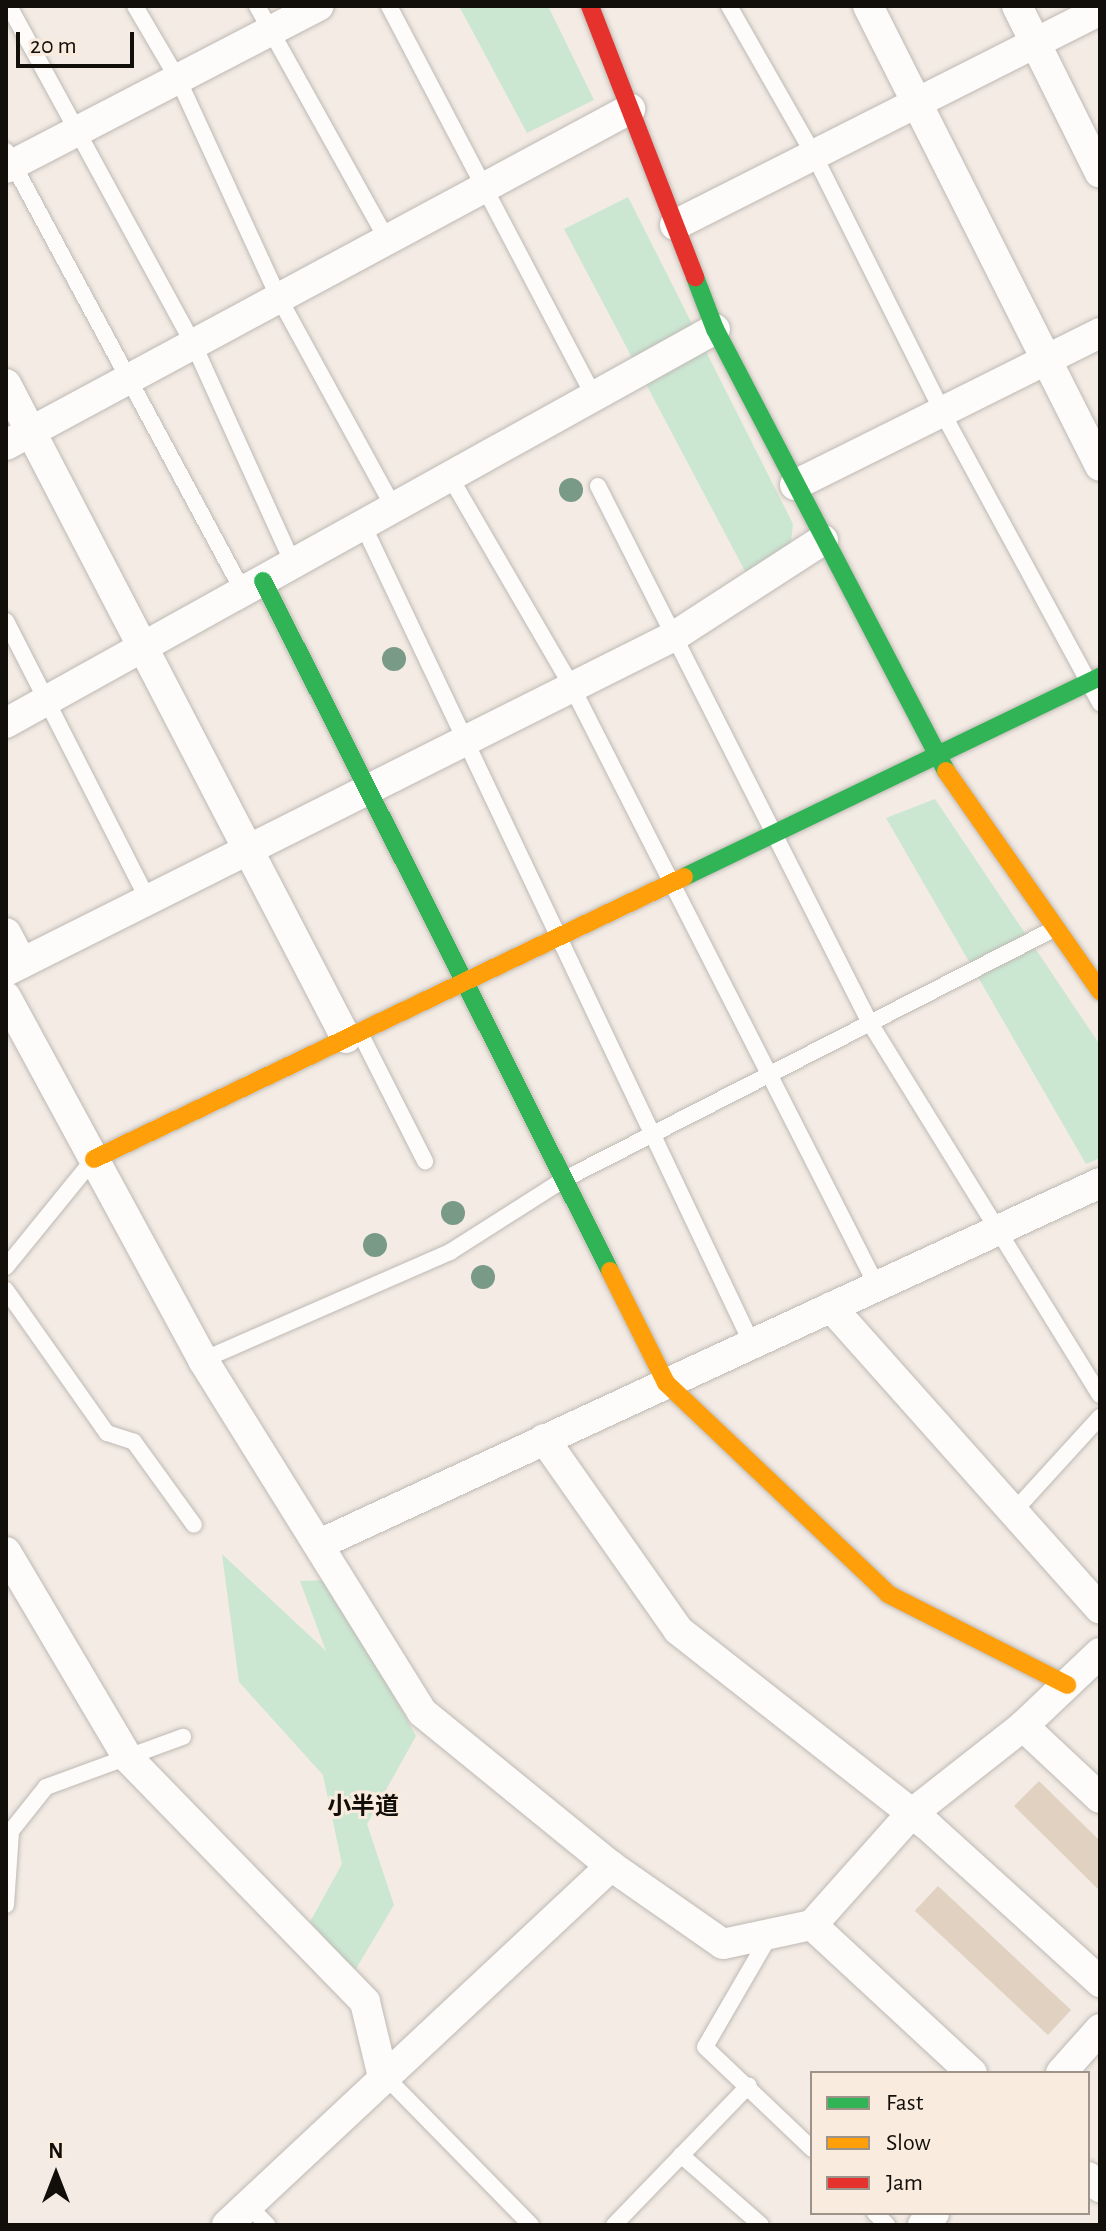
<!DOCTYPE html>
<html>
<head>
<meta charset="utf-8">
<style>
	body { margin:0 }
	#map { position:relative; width:1106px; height:2231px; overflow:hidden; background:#f3ebe4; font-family:"Alegreya Sans","Noto Sans SC",sans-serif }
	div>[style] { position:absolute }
	.green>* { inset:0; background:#cbe7d2 }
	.building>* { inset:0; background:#e0d1c1; transform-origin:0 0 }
	.roads { filter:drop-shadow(0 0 2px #bfb9b4) drop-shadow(0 0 2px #bfb9b4) }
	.lane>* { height:16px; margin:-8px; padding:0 8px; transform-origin:8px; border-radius:8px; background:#fdfcfb }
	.street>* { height:30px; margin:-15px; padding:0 15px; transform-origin:15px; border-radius:15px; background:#fdfcfb }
	.fast>* { height:18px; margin:-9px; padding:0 9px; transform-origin:9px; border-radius:9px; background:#30b455 }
	.slow>* { height:18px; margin:-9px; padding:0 9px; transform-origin:9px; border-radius:9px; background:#ff9f0a }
	.jam>* { height:18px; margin:-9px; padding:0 9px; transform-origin:9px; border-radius:9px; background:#e5322d }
	.trees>* { width:24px; height:24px; margin:-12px; border-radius:50%; background:#799a87 }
	span { translate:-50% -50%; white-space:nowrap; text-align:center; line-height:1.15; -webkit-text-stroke:6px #f9ebde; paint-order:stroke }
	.neighbourhood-label { font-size:24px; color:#120e09; font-weight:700 }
	.frame { position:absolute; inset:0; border:8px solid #120e09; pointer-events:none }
	.legend { position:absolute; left:810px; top:2071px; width:280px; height:144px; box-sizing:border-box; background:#f9ebde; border:2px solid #9d9389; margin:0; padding:10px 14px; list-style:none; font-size:24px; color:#120e09 }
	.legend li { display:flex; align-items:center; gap:16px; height:40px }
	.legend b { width:40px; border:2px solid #9d9389 }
	.north { position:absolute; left:16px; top:2135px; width:80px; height:80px; -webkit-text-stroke:6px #f9ebde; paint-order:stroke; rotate:0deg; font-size:22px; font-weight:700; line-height:32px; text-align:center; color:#120e09 }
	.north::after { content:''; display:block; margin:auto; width:28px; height:36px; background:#120e09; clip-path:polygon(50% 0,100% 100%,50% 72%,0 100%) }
	.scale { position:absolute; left:16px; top:32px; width:118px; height:36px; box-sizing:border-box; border:4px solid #120e09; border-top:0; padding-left:10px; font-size:24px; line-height:28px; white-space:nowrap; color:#120e09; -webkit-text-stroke:6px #f9ebde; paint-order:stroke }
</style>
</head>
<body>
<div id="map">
	<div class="green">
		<div style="clip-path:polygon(459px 6px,548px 6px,594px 100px,527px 133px)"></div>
		<div style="clip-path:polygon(628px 197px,793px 524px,790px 551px,746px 573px,564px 229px)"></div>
		<div style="clip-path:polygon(935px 799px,1100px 1045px,1100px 1158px,1086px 1164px,886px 818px)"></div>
		<div style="clip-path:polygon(222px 1554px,326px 1651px,300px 1581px,329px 1580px,416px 1736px,367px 1824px,394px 1905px,354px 1972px,310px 1922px,342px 1864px,323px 1775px,239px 1682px)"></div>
	</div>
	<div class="building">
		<div style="clip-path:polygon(1039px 1781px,1100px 1841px,1100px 1891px,1014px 1806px)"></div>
		<div style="left:938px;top:1886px;width:182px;height:34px;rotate:43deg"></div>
	</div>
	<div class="roads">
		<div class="lane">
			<div style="left:9px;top:6px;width:384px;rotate:61.4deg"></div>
			<div style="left:193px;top:343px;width:242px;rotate:65.6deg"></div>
			<div style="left:135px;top:6px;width:87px;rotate:59.6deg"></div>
			<div style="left:179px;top:81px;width:239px;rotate:65.3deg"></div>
			<div style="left:279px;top:298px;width:239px;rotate:61.3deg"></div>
			<div style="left:257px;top:6px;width:268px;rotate:60.9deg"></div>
			<div style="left:389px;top:6px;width:441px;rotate:62.3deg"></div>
			<div style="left:729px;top:6px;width:172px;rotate:60.3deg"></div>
			<div style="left:814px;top:155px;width:300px;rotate:63.4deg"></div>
			<div style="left:948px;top:423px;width:319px;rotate:61.5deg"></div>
			<div style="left:6px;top:151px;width:500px;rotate:61.7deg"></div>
			<div style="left:450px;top:477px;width:243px;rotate:59.8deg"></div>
			<div style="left:572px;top:687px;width:672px;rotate:63.02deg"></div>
			<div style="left:598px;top:486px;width:602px;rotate:63.14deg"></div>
			<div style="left:870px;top:1023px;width:437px;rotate:58.3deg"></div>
			<div style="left:363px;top:525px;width:907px;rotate:64.59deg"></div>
			<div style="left:6px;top:621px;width:313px;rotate:63deg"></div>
			<div style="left:360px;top:1033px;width:144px;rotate:63.1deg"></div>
			<div style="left:6px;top:1267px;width:138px;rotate:-50.9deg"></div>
			<div style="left:6px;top:1290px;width:175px;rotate:54.8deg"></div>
			<div style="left:107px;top:1433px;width:28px;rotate:18deg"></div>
			<div style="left:134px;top:1442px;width:102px;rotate:54.1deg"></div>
			<div style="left:203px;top:1360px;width:270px;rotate:-23.6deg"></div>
			<div style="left:450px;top:1252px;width:134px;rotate:-32.5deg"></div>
			<div style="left:563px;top:1180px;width:551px;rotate:-27.08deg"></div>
			<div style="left:1016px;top:1509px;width:125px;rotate:-47.6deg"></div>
			<div style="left:6px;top:1905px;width:74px;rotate:-86.1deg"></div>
			<div style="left:11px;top:1831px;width:56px;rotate:-51.5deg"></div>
			<div style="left:46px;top:1787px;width:146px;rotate:-20.1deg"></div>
			<div style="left:770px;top:1935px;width:129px;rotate:120.1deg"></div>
			<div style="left:705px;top:2047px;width:148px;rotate:43.6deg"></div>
			<div style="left:382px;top:2073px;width:213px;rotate:45.6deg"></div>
			<div style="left:681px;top:2155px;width:106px;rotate:41.2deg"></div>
			<div style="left:248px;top:2205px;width:28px;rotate:46deg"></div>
			<div style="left:875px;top:2213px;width:17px;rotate:45deg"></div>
			<div style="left:614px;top:2225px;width:194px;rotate:-46deg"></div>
		</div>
		<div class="street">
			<div style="left:868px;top:6px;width:515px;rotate:63.24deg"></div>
			<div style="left:1017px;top:6px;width:186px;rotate:63.6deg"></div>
			<div style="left:6px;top:168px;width:352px;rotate:-27.4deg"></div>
			<div style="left:675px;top:225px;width:476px;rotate:-26.8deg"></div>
			<div style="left:6px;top:384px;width:737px;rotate:62.53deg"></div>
			<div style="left:6px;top:445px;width:709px;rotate:-28.3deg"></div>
			<div style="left:795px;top:485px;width:341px;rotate:-26.5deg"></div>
			<div style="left:6px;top:723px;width:811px;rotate:-29.06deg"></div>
			<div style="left:6px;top:933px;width:34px;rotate:62deg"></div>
			<div style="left:6px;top:971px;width:750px;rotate:-26.63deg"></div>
			<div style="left:676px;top:635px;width:175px;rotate:-32.9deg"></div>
			<div style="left:6px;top:997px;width:413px;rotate:61.5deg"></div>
			<div style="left:203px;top:1360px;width:415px;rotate:58.1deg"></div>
			<div style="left:422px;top:1712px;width:244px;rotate:39.2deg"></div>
			<div style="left:831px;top:1307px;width:404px;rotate:48.3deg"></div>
			<div style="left:544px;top:1439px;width:233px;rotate:54.9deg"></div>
			<div style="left:678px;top:1630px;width:316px;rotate:38.1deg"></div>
			<div style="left:927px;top:1825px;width:234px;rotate:42.2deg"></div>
			<div style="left:322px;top:1543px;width:857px;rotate:-24.83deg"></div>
			<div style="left:6px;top:1552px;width:239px;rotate:59.4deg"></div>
			<div style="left:128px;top:1758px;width:340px;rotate:45.8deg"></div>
			<div style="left:365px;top:2002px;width:73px;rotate:76.5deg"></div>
			<div style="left:1023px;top:1726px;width:105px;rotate:43.1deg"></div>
			<div style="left:812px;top:1925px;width:147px;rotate:-48.3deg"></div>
			<div style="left:910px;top:1815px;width:144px;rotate:-38.2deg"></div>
			<div style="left:1023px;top:1726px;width:106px;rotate:-43.5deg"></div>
			<div style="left:1061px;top:2073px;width:59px;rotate:-48.4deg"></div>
			<div style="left:1088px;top:2177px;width:16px;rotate:40deg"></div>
			<div style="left:227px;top:2225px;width:526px;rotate:-43.07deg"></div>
			<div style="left:611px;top:1866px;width:136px;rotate:34.9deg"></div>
			<div style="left:723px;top:1944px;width:91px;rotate:-12.1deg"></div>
			<div style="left:812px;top:1925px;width:218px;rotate:42.8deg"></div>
			<div style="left:923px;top:2225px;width:16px;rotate:-47deg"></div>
		</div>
		<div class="fast">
			<div style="left:695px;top:277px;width:56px;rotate:69deg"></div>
			<div style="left:715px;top:329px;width:499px;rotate:62.4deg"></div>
			<div style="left:263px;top:581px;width:772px;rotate:63.3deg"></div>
			<div style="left:684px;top:877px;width:462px;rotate:-25.7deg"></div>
		</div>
		<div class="slow">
			<div style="left:946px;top:771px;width:269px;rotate:55deg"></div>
			<div style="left:94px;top:1159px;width:654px;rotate:-25.55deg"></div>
			<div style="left:610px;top:1271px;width:125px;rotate:63.4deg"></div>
			<div style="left:666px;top:1383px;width:306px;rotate:43.5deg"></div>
			<div style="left:888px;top:1594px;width:201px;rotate:26.9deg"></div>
		</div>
		<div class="jam">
			<div style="left:590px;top:6px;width:291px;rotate:68.8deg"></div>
		</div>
	</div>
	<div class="trees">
		<div style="left:571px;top:490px"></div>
		<div style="left:394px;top:659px"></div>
		<div style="left:453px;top:1213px"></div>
		<div style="left:375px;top:1245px"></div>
		<div style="left:483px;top:1277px"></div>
	</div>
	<div class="neighbourhood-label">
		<span style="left:363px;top:1808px">小半道</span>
	</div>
	<div class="frame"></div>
	<ul class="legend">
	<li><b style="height:10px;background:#30b455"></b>Fast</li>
	<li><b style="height:10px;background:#ff9f0a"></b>Slow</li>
	<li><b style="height:10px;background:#e5322d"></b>Jam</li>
	</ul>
	<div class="north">N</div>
	<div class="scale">20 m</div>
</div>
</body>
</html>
